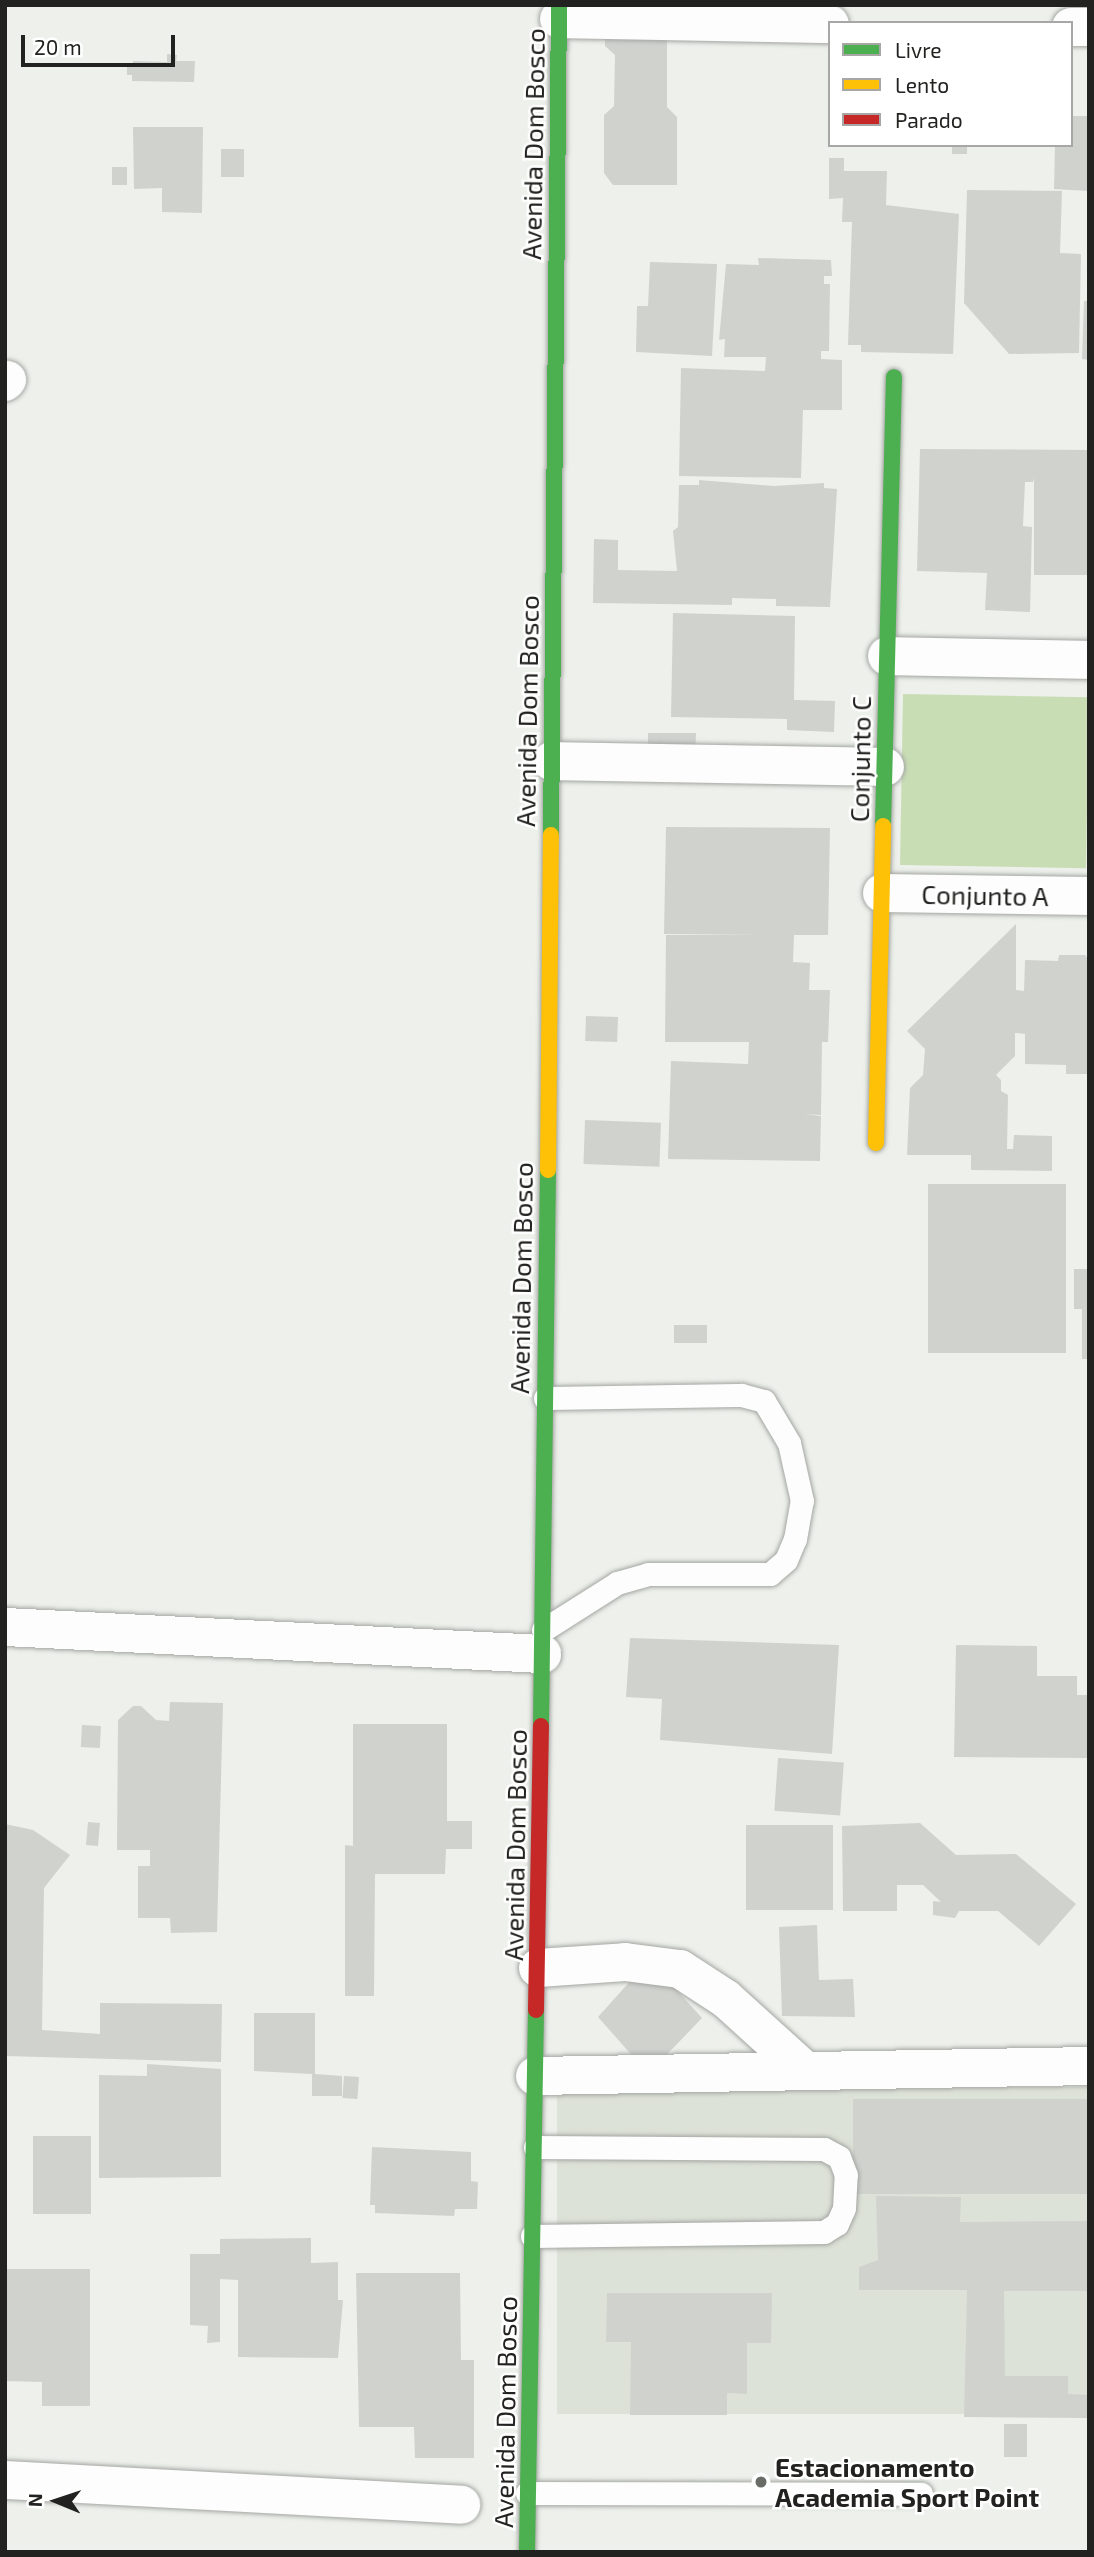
<!DOCTYPE html>
<html>
<head>
<meta charset="utf-8">
<style>
	body { margin:0 }
	#map { position:relative; width:1094px; height:2557px; overflow:hidden; background:#edf0eb; font-family:"Exo 2",sans-serif }
	div>[style] { position:absolute }
	.built>* { inset:0; background:#dde2d8; transform-origin:0 0 }
	.green>* { inset:0; background:#c9ddb5; transform-origin:0 0 }
	.building>* { inset:0; background:#d0d2ce; transform-origin:0 0 }
	.roads { filter:drop-shadow(0 0 2px #a4a6a2) drop-shadow(0 0 2px #a4a6a2) }
	.lane>* { height:23px; margin:-11.5px; padding:0 11.5px; transform-origin:11.5px; border-radius:11.5px; background:#fcfdfc }
	.street>* { height:38px; margin:-19px; padding:0 19px; transform-origin:19px; border-radius:19px; background:#fcfdfc }
	.fast>* { height:16px; margin:-8px; padding:0 8px; transform-origin:8px; border-radius:8px; background:#4caf50 }
	.slow>* { height:16px; margin:-8px; padding:0 8px; transform-origin:8px; border-radius:8px; background:#ffc107 }
	.jam>* { height:16px; margin:-8px; padding:0 8px; transform-origin:8px; border-radius:8px; background:#c62828 }
	.dots>* { width:19px; height:19px; translate:-50% -50%; box-sizing:border-box; border:4px solid #fff; border-radius:50% }
	span { translate:-50% -50%; white-space:nowrap; text-align:center; line-height:1.15; -webkit-text-stroke:5px #fff; paint-order:stroke }
	.street-label { font-size:26px; color:#222320 }
	.poi-label { font-size:26px; color:#222320; font-weight:700 }
	.left { translate:0 -50%; text-align:left }
	.frame { position:absolute; inset:0; border:7px solid #222320; pointer-events:none }
	.legend { position:absolute; left:828px; top:21px; width:245px; height:126px; box-sizing:border-box; background:#fff; border:2px solid #a7a7a6; margin:0; padding:9px 12px; list-style:none; font-size:21px; color:#222320 }
	.legend li { display:flex; align-items:center; gap:14px; height:35px }
	.legend b { width:35px; border:2px solid #a7a7a6 }
	.north { position:absolute; left:21px; top:2466px; width:70px; height:70px; -webkit-text-stroke:5px #fff; paint-order:stroke; rotate:272deg; font-size:19px; font-weight:700; line-height:28px; text-align:center; color:#222320 }
	.north::after { content:''; display:block; margin:auto; width:24px; height:32px; background:#222320; clip-path:polygon(50% 0,100% 100%,50% 72%,0 100%) }
	.scale { position:absolute; left:21px; top:35px; width:154px; height:32px; box-sizing:border-box; border:4px solid #222320; border-top:0; padding-left:9px; font-size:21px; line-height:24px; white-space:nowrap; color:#222320; -webkit-text-stroke:5px #fff; paint-order:stroke }
</style>
</head>
<body>
<div id="map">
	<div class="built">
		<div style="left:1089px;top:2087px;width:327px;height:532px;rotate:90deg"></div>
	</div>
	<div class="green">
		<div style="left:903px;top:694px;width:186px;height:171px;rotate:1deg"></div>
	</div>
	<div class="building">
		<div style="clip-path:polygon(667px 5px,667px 107px,677px 117px,677px 185px,613px 185px,604px 173px,604px 115px,614px 106px,615px 55px,605px 46px,605px 29px)"></div>
		<div style="clip-path:polygon(167px 54px,177px 55px,176px 61px,195px 61px,194px 82px,132px 81px,132px 75px,127px 75px,127px 66px,133px 66px,133px 61px,167px 62px)"></div>
		<div style="clip-path:polygon(1071px 116px,1089px 116px,1088px 191px,1054px 189px,1055px 145px,1071px 145px)"></div>
		<div style="clip-path:polygon(133px 127px,203px 127px,202px 213px,162px 212px,162px 188px,134px 189px)"></div>
		<div style="left:952px;top:145px;width:15px;height:9px"></div>
		<div style="left:244px;top:149px;width:28px;height:23px;rotate:90deg"></div>
		<div style="clip-path:polygon(829px 158px,844px 158px,844px 171px,887px 171px,886px 205px,959px 214px,953px 354px,861px 352px,861px 345px,848px 345px,852px 222px,842px 222px,843px 198px,829px 199px)"></div>
		<div style="left:112px;top:167px;width:15px;height:18px"></div>
		<div style="clip-path:polygon(967px 190px,1062px 191px,1060px 253px,1081px 254px,1079px 353px,1009px 354px,964px 303px)"></div>
		<div style="clip-path:polygon(758px 258px,831px 260px,832px 276px,824px 276px,824px 284px,830px 284px,829px 351px,821px 351px,821px 359px,842px 360px,842px 410px,803px 410px,801px 478px,679px 476px,681px 368px,765px 371px,766px 357px,724px 357px,725px 339px,719px 340px,726px 264px,759px 265px)"></div>
		<div style="clip-path:polygon(650px 262px,717px 264px,712px 356px,636px 352px,637px 306px,648px 306px)"></div>
		<div style="clip-path:polygon(1084px 301px,1089px 301px,1089px 360px,1082px 359px)"></div>
		<div style="clip-path:polygon(920px 449px,1089px 450px,1089px 575px,1034px 575px,1034px 478px,1033px 482px,1025px 482px,1023px 526px,1032px 527px,1030px 612px,985px 610px,987px 573px,917px 571px)"></div>
		<div style="clip-path:polygon(699px 480px,774px 486px,824px 483px,824px 488px,837px 489px,830px 607px,776px 606px,776px 599px,732px 598px,732px 605px,593px 603px,594px 539px,618px 540px,618px 570px,677px 571px,673px 531px,678px 527px,679px 485px,699px 485px)"></div>
		<div style="clip-path:polygon(673px 613px,795px 616px,794px 700px,835px 701px,834px 732px,787px 730px,787px 719px,671px 717px)"></div>
		<div style="clip-path:polygon(648px 733px,696px 733px,695px 762px,648px 754px)"></div>
		<div style="clip-path:polygon(666px 827px,830px 828px,828px 935px,794px 935px,793px 962px,810px 963px,809px 990px,830px 990px,828px 1042px,822px 1042px,821px 1115px,804px 1114px,821px 1116px,820px 1161px,668px 1159px,671px 1061px,748px 1064px,749px 1042px,665px 1042px,666px 935px,761px 935px,664px 934px)"></div>
		<div style="clip-path:polygon(1016px 924px,1016px 990px,1024px 991px,1025px 960px,1058px 961px,1059px 955px,1085px 955px,1089px 960px,1089px 1074px,1066px 1074px,1066px 1065px,1025px 1064px,1025px 1034px,1015px 1033px,1015px 1056px,996px 1075px,1001px 1080px,1001px 1091px,1008px 1095px,1007px 1149px,1013px 1149px,1014px 1135px,1052px 1136px,1052px 1171px,971px 1170px,971px 1155px,907px 1155px,910px 1088px,923px 1075px,925px 1049px,907px 1031px)"></div>
		<div style="left:586px;top:1016px;width:32px;height:25px;rotate:2deg"></div>
		<div style="left:585px;top:1120px;width:76px;height:44px;rotate:2deg"></div>
		<div style="left:1066px;top:1184px;width:169px;height:138px;rotate:90deg"></div>
		<div style="clip-path:polygon(1074px 1269px,1089px 1269px,1089px 1359px,1082px 1359px,1082px 1309px,1074px 1309px)"></div>
		<div style="left:674px;top:1325px;width:33px;height:18px"></div>
		<div style="clip-path:polygon(630px 1638px,839px 1645px,832px 1754px,660px 1740px,662px 1699px,626px 1697px)"></div>
		<div style="clip-path:polygon(956px 1645px,1037px 1646px,1037px 1676px,1077px 1676px,1077px 1695px,1089px 1695px,1089px 1758px,954px 1757px)"></div>
		<div style="clip-path:polygon(170px 1702px,223px 1703px,217px 1932px,171px 1933px,170px 1918px,138px 1918px,138px 1866px,150px 1866px,150px 1850px,117px 1850px,118px 1720px,133px 1706px,141px 1706px,156px 1720px,169px 1721px)"></div>
		<div style="clip-path:polygon(353px 1724px,447px 1724px,447px 1821px,472px 1821px,472px 1849px,446px 1849px,445px 1874px,375px 1874px,374px 1996px,345px 1996px,345px 1845px,353px 1846px)"></div>
		<div style="left:82px;top:1725px;width:19px;height:22px;rotate:3deg"></div>
		<div style="left:778px;top:1758px;width:66px;height:53px;rotate:4deg"></div>
		<div style="left:88px;top:1822px;width:12px;height:23px;rotate:5deg"></div>
		<div style="clip-path:polygon(920px 1823px,956px 1855px,1016px 1854px,1076px 1904px,1039px 1946px,998px 1911px,959px 1911px,955px 1918px,933px 1915px,933px 1901px,941px 1902px,923px 1885px,897px 1885px,897px 1911px,843px 1911px,842px 1826px)"></div>
		<div style="clip-path:polygon(5px 1824px,33px 1830px,70px 1855px,44px 1888px,42px 2030px,100px 2034px,100px 2003px,222px 2004px,221px 2062px,5px 2056px)"></div>
		<div style="left:746px;top:1825px;width:87px;height:85px"></div>
		<div style="clip-path:polygon(817px 1925px,819px 1980px,853px 1979px,855px 2017px,782px 2016px,779px 1927px)"></div>
		<div style="clip-path:polygon(656px 1967px,702px 2018px,653px 2069px,644px 2069px,598px 2017px,642px 1968px)"></div>
		<div style="clip-path:polygon(254px 2013px,315px 2013px,315px 2074px,342px 2076px,342px 2096px,312px 2096px,312px 2074px,254px 2071px)"></div>
		<div style="clip-path:polygon(147px 2064px,221px 2069px,221px 2177px,99px 2178px,99px 2075px,147px 2076px)"></div>
		<div style="left:344px;top:2076px;width:15px;height:22px;rotate:4deg"></div>
		<div style="left:853px;top:2099px;width:235px;height:95px"></div>
		<div style="left:33px;top:2136px;width:58px;height:78px"></div>
		<div style="clip-path:polygon(372px 2147px,471px 2152px,471px 2181px,478px 2182px,477px 2209px,455px 2209px,454px 2216px,375px 2213px,375px 2205px,370px 2205px)"></div>
		<div style="clip-path:polygon(876px 2196px,961px 2197px,960px 2222px,1089px 2221px,1089px 2291px,1004px 2291px,1005px 2376px,1068px 2376px,1068px 2394px,1089px 2395px,1089px 2418px,964px 2417px,967px 2290px,859px 2290px,859px 2267px,878px 2260px)"></div>
		<div style="clip-path:polygon(311px 2238px,311px 2263px,338px 2262px,338px 2300px,343px 2300px,338px 2358px,238px 2357px,238px 2280px,220px 2279px,220px 2342px,207px 2343px,208px 2326px,190px 2325px,190px 2254px,220px 2254px,220px 2239px)"></div>
		<div style="clip-path:polygon(5px 2269px,90px 2269px,90px 2406px,42px 2406px,42px 2382px,5px 2381px)"></div>
		<div style="clip-path:polygon(356px 2273px,460px 2273px,461px 2360px,474px 2360px,474px 2458px,415px 2458px,414px 2427px,359px 2427px)"></div>
		<div style="clip-path:polygon(607px 2293px,772px 2293px,771px 2343px,747px 2343px,747px 2394px,727px 2393px,727px 2415px,630px 2415px,631px 2342px,606px 2342px)"></div>
		<div style="left:1004px;top:2424px;width:23px;height:33px"></div>
	</div>
	<div class="roads">
		<div class="lane">
			<div style="left:543px;top:1630px;width:88px;rotate:-32.4deg"></div>
			<div style="left:617px;top:1583px;width:32px;rotate:-16deg"></div>
			<div style="left:648px;top:1574px;width:122px"></div>
			<div style="left:770px;top:1574px;width:21px;rotate:-41deg"></div>
			<div style="left:786px;top:1560px;width:23px;rotate:-67deg"></div>
			<div style="left:795px;top:1539px;width:39px;rotate:-80deg"></div>
			<div style="left:802px;top:1501px;width:59px;rotate:-102.6deg"></div>
			<div style="left:789px;top:1443px;width:49px;rotate:-120.8deg"></div>
			<div style="left:764px;top:1401px;width:24px;rotate:-165deg"></div>
			<div style="left:741px;top:1395px;width:196px;rotate:179.1deg"></div>
			<div style="left:532px;top:2236px;width:292px;rotate:-0.8deg"></div>
			<div style="left:824px;top:2232px;width:15px;rotate:-32deg"></div>
			<div style="left:837px;top:2224px;width:17px;rotate:-66deg"></div>
			<div style="left:844px;top:2208px;width:33px;rotate:-87deg"></div>
			<div style="left:846px;top:2175px;width:19px;rotate:-111deg"></div>
			<div style="left:839px;top:2157px;width:17px;rotate:-152deg"></div>
			<div style="left:824px;top:2149px;width:289px;rotate:-179.6deg"></div>
			<div style="left:527px;top:2493px;width:394px;rotate:0.1deg"></div>
		</div>
		<div class="street">
			<div style="left:559px;top:19px;width:271px;rotate:1.1deg"></div>
			<div style="left:1071px;top:27px;width:18px"></div>
			<div style="left:5px;top:382px;width:3px;rotate:-45deg"></div>
			<div style="left:887px;top:656px;width:202px;rotate:1.1deg"></div>
			<div style="left:551px;top:761px;width:334px;rotate:1deg"></div>
			<div style="left:882px;top:893px;width:207px;rotate:0.8deg"></div>
			<div style="left:5px;top:1627px;width:538px;rotate:2.88deg"></div>
			<div style="left:538px;top:1968px;width:87px;rotate:-3.9deg"></div>
			<div style="left:625px;top:1962px;width:55px;rotate:7.3deg"></div>
			<div style="left:680px;top:1969px;width:55px;rotate:33.1deg"></div>
			<div style="left:726px;top:1999px;width:103px;rotate:42.2deg"></div>
			<div style="left:535px;top:2076px;width:554px;rotate:-1.03deg"></div>
			<div style="left:5px;top:2480px;width:457px;rotate:3.1deg"></div>
		</div>
		<div class="fast">
			<div style="left:883px;top:826px;width:449px;rotate:-88.6deg"></div>
			<div style="left:551px;top:835px;width:830px;rotate:-89.45deg"></div>
			<div style="left:541px;top:1726px;width:556px;rotate:-89.28deg"></div>
			<div style="left:527px;top:2552px;width:542px;rotate:-89.05deg"></div>
		</div>
		<div class="slow">
			<div style="left:876px;top:1143px;width:317px;rotate:-88.7deg"></div>
			<div style="left:548px;top:1170px;width:335px;rotate:-89.5deg"></div>
		</div>
		<div class="jam">
			<div style="left:536px;top:2010px;width:284px;rotate:-89deg"></div>
		</div>
	</div>
	<div class="dots">
		<div style="left:761px;top:2482px;background:#696b67"></div>
	</div>
	<div class="street-label">
		<span style="left:533px;top:144px;rotate:-89deg">Avenida Dom Bosco</span>
		<span style="left:527px;top:711px;rotate:-89deg">Avenida Dom Bosco</span>
		<span style="left:860px;top:759px;rotate:-89deg">Conjunto C</span>
		<span style="left:985px;top:895px;rotate:1deg">Conjunto A</span>
		<span style="left:521px;top:1278px;rotate:-89deg">Avenida Dom Bosco</span>
		<span style="left:515px;top:1845px;rotate:-89deg">Avenida Dom Bosco</span>
		<span style="left:505px;top:2412px;rotate:-89deg">Avenida Dom Bosco</span>
	</div>
	<div class="poi-label">
		<span class="left" style="left:775px;top:2482px">Estacionamento<br>Academia Sport Point</span>
	</div>
	<div class="frame"></div>
	<ul class="legend">
	<li><b style="height:9px;background:#4caf50"></b>Livre</li>
	<li><b style="height:9px;background:#ffc107"></b>Lento</li>
	<li><b style="height:9px;background:#c62828"></b>Parado</li>
	</ul>
	<div class="north">N</div>
	<div class="scale">20 m</div>
</div>
</body>
</html>
